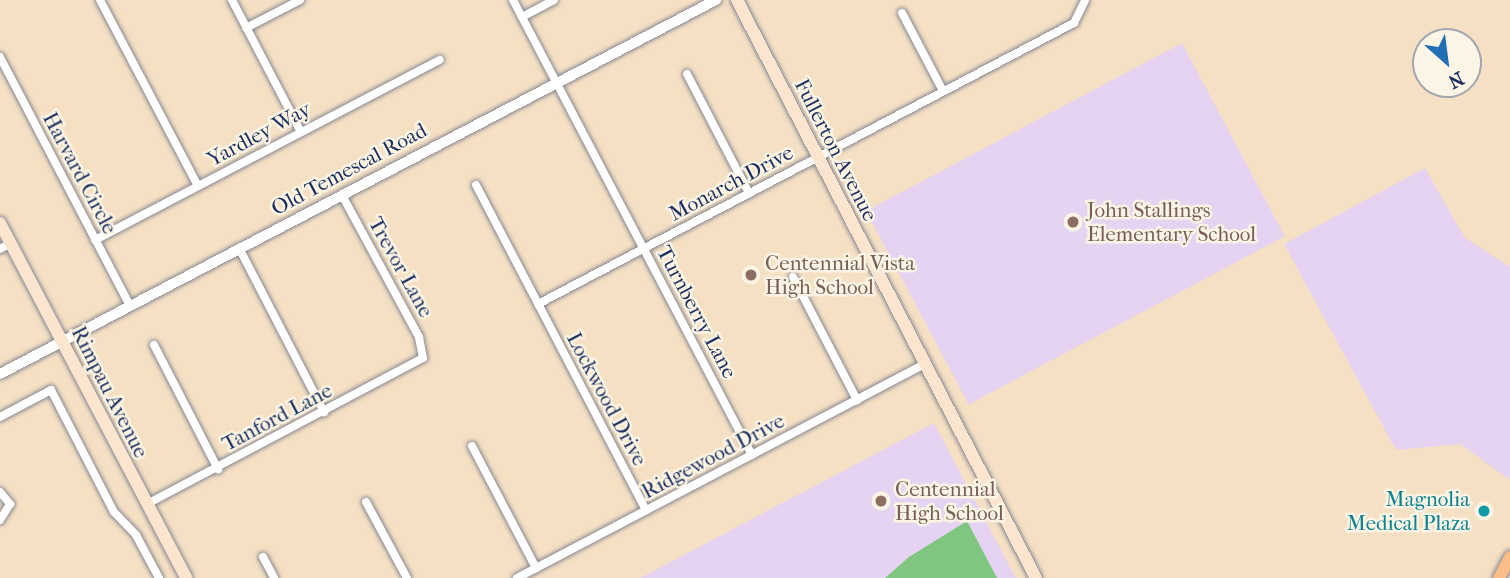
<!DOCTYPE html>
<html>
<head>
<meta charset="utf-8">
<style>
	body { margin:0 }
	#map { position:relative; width:1510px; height:578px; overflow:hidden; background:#f5e0c4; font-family:"IM FELL French Canon",serif }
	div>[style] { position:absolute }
	.built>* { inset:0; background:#e5d3f1; transform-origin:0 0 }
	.green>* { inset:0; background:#81c680 }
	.roads { filter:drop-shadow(0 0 2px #888891) drop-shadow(0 0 2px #888891) }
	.minor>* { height:8px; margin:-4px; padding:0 4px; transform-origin:4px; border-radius:4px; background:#fff }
	.tertiary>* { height:10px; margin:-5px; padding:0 5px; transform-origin:5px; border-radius:5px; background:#fff }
	.secondary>* { height:12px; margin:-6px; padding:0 6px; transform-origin:6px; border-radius:6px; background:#fce5cf }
	.primary>* { height:12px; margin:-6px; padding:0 6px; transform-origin:6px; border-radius:6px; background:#f8bd88 }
	.dots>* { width:19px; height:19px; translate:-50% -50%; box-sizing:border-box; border:4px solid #fcf5e5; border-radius:50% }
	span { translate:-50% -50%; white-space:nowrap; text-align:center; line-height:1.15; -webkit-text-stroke:5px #fcf5e5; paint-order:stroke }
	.street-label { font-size:21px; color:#1b2f5e }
	.education-label { font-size:21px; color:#785e54 }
	.left { translate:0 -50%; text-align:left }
	.culture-label { font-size:21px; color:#0d838f }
	.right { translate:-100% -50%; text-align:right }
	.north { position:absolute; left:1412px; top:28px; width:70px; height:70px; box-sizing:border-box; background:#fcf5e5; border:2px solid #a2a6af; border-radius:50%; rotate:152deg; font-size:19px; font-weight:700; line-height:28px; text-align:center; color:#1b2f5e }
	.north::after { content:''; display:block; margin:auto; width:24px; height:32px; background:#1f6fb2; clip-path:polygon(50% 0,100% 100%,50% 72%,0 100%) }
</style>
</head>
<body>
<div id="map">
	<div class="built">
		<div style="left:1182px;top:43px;width:219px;height:358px;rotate:62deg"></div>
		<div style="clip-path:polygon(1425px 168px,1465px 238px,1510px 267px,1510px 480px,1460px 444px,1396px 450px,1284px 244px)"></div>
		<div style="clip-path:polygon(934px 423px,1016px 578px,640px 578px)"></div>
	</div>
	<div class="green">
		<div style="clip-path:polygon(967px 521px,997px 578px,885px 578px,909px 557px)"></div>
	</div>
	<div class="roads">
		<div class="minor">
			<div style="left:100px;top:0;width:210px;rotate:62.2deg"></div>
			<div style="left:232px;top:0;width:149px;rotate:62.4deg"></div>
			<div style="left:513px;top:0;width:514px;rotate:62.29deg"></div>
			<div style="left:902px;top:13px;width:88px;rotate:62.3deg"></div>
			<div style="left:522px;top:17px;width:36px;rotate:-28deg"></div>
			<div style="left:246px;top:28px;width:61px;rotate:-27.4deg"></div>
			<div style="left:0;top:57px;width:281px;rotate:62.4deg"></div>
			<div style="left:687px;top:74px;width:134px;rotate:62.5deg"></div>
			<div style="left:476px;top:185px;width:367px;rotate:62.4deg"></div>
			<div style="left:95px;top:240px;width:389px;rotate:-27.6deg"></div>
			<div style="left:239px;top:248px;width:185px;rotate:62.6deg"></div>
			<div style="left:0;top:249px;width:13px;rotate:-29deg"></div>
			<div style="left:793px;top:277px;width:139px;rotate:62.5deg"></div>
			<div style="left:538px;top:304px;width:605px;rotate:-27.67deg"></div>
			<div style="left:1074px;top:23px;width:25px;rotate:-64deg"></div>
			<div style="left:154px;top:345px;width:140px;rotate:62.7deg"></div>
			<div style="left:0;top:417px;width:58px;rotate:-27.9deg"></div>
			<div style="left:51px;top:390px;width:137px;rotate:62.7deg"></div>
			<div style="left:114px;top:512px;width:32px;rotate:46deg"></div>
			<div style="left:136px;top:535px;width:49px;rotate:61.9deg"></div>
			<div style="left:472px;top:446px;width:138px;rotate:62.3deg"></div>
			<div style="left:0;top:492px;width:16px;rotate:50deg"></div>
			<div style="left:10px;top:504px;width:19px;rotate:122deg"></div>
			<div style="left:366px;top:502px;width:86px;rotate:61.7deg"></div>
			<div style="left:147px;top:504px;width:312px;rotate:-27.9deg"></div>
			<div style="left:423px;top:358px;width:21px;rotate:-101deg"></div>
			<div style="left:419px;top:337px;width:162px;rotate:-118.5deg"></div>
			<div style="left:263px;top:557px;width:24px;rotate:62deg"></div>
			<div style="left:517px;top:578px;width:461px;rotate:-27.7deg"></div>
		</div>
		<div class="tertiary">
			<div style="left:0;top:374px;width:808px;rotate:-27.58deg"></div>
		</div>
		<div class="secondary">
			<div style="left:737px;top:0;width:651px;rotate:62.65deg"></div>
			<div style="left:0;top:223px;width:401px;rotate:62.3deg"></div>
		</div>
		<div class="primary">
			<div style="left:1499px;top:578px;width:24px;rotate:-62deg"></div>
		</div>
	</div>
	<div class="dots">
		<div style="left:1073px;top:222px;background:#8d6e63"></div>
		<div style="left:751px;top:275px;background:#8d6e63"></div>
		<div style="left:881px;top:501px;background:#8d6e63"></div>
		<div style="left:1484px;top:511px;background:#0f9aa8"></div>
	</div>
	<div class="street-label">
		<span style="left:259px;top:134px;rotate:-28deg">Yardley Way</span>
		<span style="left:836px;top:150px;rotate:63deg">Fullerton Avenue</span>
		<span style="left:349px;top:169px;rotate:-28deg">Old Temescal Road</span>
		<span style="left:80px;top:173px;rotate:62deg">Harvard Circle</span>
		<span style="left:731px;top:183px;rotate:-28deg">Monarch Drive</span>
		<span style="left:401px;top:267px;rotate:61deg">Trevor Lane</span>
		<span style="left:697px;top:312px;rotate:62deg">Turnberry Lane</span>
		<span style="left:110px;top:392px;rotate:63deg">Rimpau Avenue</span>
		<span style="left:607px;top:399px;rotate:62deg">Lockwood Drive</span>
		<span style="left:277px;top:417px;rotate:-28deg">Tanford Lane</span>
		<span style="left:713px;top:456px;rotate:-28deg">Ridgewood Drive</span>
	</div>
	<div class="education-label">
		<span class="left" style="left:1087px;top:222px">John Stallings<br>Elementary School</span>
		<span class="left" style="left:765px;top:275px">Centennial Vista<br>High School</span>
		<span class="left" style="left:895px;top:501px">Centennial<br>High School</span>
	</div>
	<div class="culture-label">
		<span class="right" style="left:1470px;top:511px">Magnolia<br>Medical Plaza</span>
	</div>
	<div class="north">N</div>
</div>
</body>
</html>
